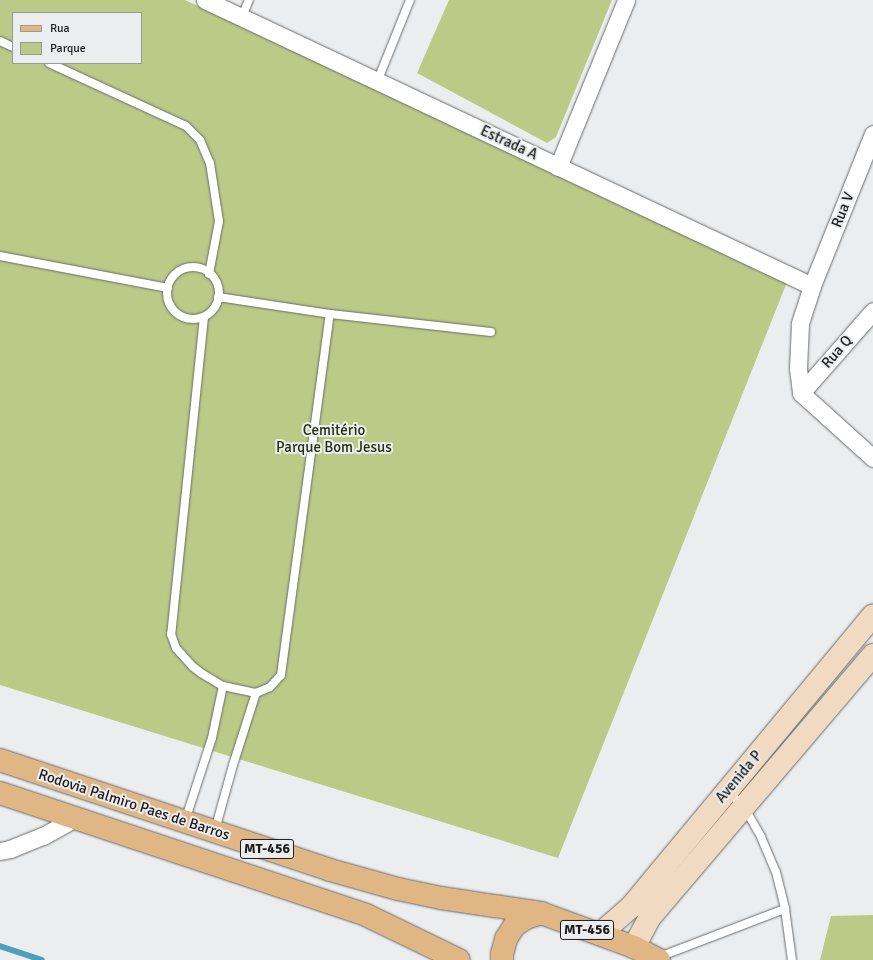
<!DOCTYPE html>
<html>
<head>
<meta charset="utf-8">
<style>
	body { margin:0 }
	#map { position:relative; width:873px; height:960px; overflow:hidden; background:#ecedee; font-family:Signika,sans-serif }
	div>[style] { position:absolute }
	.green>* { inset:0; background:#bdc986 }
	.stream>* { height:5.5px; margin:-2.75px; padding:0 2.75px; transform-origin:2.75px; border-radius:2.75px; background:#4d9fbb }
	.roads { filter:drop-shadow(0 0 1px #6b6b6c) drop-shadow(0 0 1px #6b6b6c) }
	.lane>* { height:8px; margin:-4px; padding:0 4px; transform-origin:4px; border-radius:4px; background:#fff }
	.lane>.ring { margin:-4px; padding:0; box-sizing:content-box; background:none; border:8px solid #fff; border-radius:50% }
	.street>* { height:17px; margin:-8.5px; padding:0 8.5px; transform-origin:8.5px; border-radius:8.5px; background:#fff }
	.secondary>* { height:22px; margin:-11px; padding:0 11px; transform-origin:11px; border-radius:11px; background:#f0dac2 }
	.primary>* { height:22px; margin:-11px; padding:0 11px; transform-origin:11px; border-radius:11px; background:#e1b685 }
	span { translate:-50% -50%; white-space:nowrap; text-align:center; line-height:1.15; -webkit-text-stroke:4px #ecedee; paint-order:stroke }
	.shield-label span { padding:1px 3px; background:#ecedee; border:1px solid; border-radius:3px; -webkit-text-stroke-width:0 }
	.shield-label { font-size:14px; color:#1d1d1e; font-weight:700 }
	.street-label { font-size:15px; color:#1d1d1e }
	.park-label { font-size:15px; color:#2a2e11 }
	.legend { position:absolute; left:12px; top:12px; width:130px; height:52px; box-sizing:border-box; background:#ecedee; border:1px solid #999a9b; margin:0; padding:5px 7px; list-style:none; font-size:12px; color:#1d1d1e }
	.legend li { display:flex; align-items:center; gap:8px; height:20px }
	.legend b { width:20px; border:1px solid #999a9b }
</style>
</head>
<body>
<div id="map">
	<div class="green">
		<div style="clip-path:polygon(evenodd,0 0,185px 0,787px 282px,558px 858px,0 685px,0 0,13px 13px,141px 13px,141px 63px,13px 63px,13px 13px)"></div>
		<div style="clip-path:polygon(449px 0,612px 0,556px 137px,547px 143px,417px 73px)"></div>
		<div style="clip-path:polygon(873px 915px,873px 960px,820px 960px,831px 916px)"></div>
	</div>
	<div class="stream">
		<div style="left:0;top:946px;width:44px;rotate:18.4deg"></div>
	</div>
	<div class="roads">
		<div class="lane">
			<div style="left:242px;top:17px;width:18px;rotate:-68deg"></div>
			<div style="left:0;top:41px;width:14px;rotate:25deg"></div>
			<div style="left:49px;top:63px;width:151px;rotate:24.7deg"></div>
			<div style="left:186px;top:126px;width:20px;rotate:45deg"></div>
			<div style="left:200px;top:140px;width:25px;rotate:67deg"></div>
			<div style="left:210px;top:163px;width:59px;rotate:81.2deg"></div>
			<div style="left:219px;top:221px;width:54px;rotate:100.7deg"></div>
			<div style="left:377px;top:82px;width:88px;rotate:-68.1deg"></div>
			<div style="left:0;top:256px;width:171px;rotate:10.8deg"></div>
			<div class="ring" style="left:167px;top:267px;width:44px;height:44px"></div>
			<div style="left:218px;top:297px;width:113px;rotate:8.6deg"></div>
			<div style="left:330px;top:314px;width:162px;rotate:6.4deg"></div>
			<div style="left:204px;top:317px;width:319px;rotate:95.9deg"></div>
			<div style="left:171px;top:634px;width:15px;rotate:70deg"></div>
			<div style="left:176px;top:648px;width:24px;rotate:48deg"></div>
			<div style="left:192px;top:666px;width:11px;rotate:38deg"></div>
			<div style="left:201px;top:673px;width:26px;rotate:31deg"></div>
			<div style="left:223px;top:686px;width:34px;rotate:12deg"></div>
			<div style="left:256px;top:693px;width:15px;rotate:-23deg"></div>
			<div style="left:270px;top:687px;width:16px;rotate:-47deg"></div>
			<div style="left:281px;top:675px;width:364px;rotate:-82.3deg"></div>
			<div style="left:728px;top:791px;width:23px;rotate:45deg"></div>
			<div style="left:744px;top:807px;width:34px;rotate:60deg"></div>
			<div style="left:761px;top:837px;width:38px;rotate:67deg"></div>
			<div style="left:776px;top:872px;width:38px;rotate:76deg"></div>
			<div style="left:785px;top:909px;width:51px;rotate:82.2deg"></div>
			<div style="left:185px;top:821px;width:87px;rotate:-72deg"></div>
			<div style="left:212px;top:738px;width:53px;rotate:-78.1deg"></div>
			<div style="left:215px;top:830px;width:67px;rotate:-74.5deg"></div>
			<div style="left:233px;top:765px;width:76px;rotate:-72.3deg"></div>
			<div style="left:659px;top:957px;width:135px;rotate:-20.9deg"></div>
		</div>
		<div class="street">
			<div style="left:205px;top:0;width:671px;rotate:25.23deg"></div>
			<div style="left:873px;top:134px;width:164px;rotate:111.9deg"></div>
			<div style="left:812px;top:286px;width:40px;rotate:108deg"></div>
			<div style="left:800px;top:324px;width:44px;rotate:92.6deg"></div>
			<div style="left:798px;top:368px;width:25px;rotate:83deg"></div>
			<div style="left:801px;top:393px;width:97px;rotate:42.1deg"></div>
			<div style="left:558px;top:167px;width:180px;rotate:-67.8deg"></div>
			<div style="left:801px;top:393px;width:109px;rotate:-48.7deg"></div>
			<div style="left:0;top:851px;width:10px;rotate:-11deg"></div>
			<div style="left:10px;top:849px;width:35px;rotate:-22deg"></div>
			<div style="left:43px;top:836px;width:38px;rotate:-29deg"></div>
		</div>
		<div class="secondary">
			<div style="left:600px;top:934px;width:41px;rotate:-41.1deg"></div>
			<div style="left:631px;top:907px;width:379px;rotate:-50.3deg"></div>
			<div style="left:634px;top:947px;width:34px;rotate:-62deg"></div>
			<div style="left:650px;top:917px;width:344px;rotate:-49.6deg"></div>
		</div>
		<div class="primary">
			<div style="left:0;top:760px;width:348px;rotate:18.4deg"></div>
			<div style="left:330px;top:870px;width:71px;rotate:15.6deg"></div>
			<div style="left:398px;top:889px;width:44px;rotate:11.8deg"></div>
			<div style="left:441px;top:898px;width:101px;rotate:8.5deg"></div>
			<div style="left:541px;top:913px;width:99px;rotate:20.1deg"></div>
			<div style="left:634px;top:947px;width:28px;rotate:27deg"></div>
			<div style="left:0;top:793px;width:386px;rotate:18.4deg"></div>
			<div style="left:366px;top:915px;width:103px;rotate:25.8deg"></div>
			<div style="left:502px;top:960px;width:6px;rotate:-90deg"></div>
			<div style="left:502px;top:954px;width:16px;rotate:-75deg"></div>
			<div style="left:506px;top:939px;width:15px;rotate:-58deg"></div>
			<div style="left:514px;top:926px;width:14px;rotate:-34deg"></div>
			<div style="left:526px;top:918px;width:16px;rotate:-18deg"></div>
		</div>
	</div>
	<div class="shield-label">
		<span style="left:267px;top:849px">MT-456</span>
		<span style="left:587px;top:930px">MT-456</span>
	</div>
	<div class="street-label">
		<span style="left:509px;top:143px;rotate:25deg">Estrada A</span>
		<span style="left:843px;top:210px;rotate:-68deg">Rua V</span>
		<span style="left:837px;top:352px;rotate:-49deg">Rua Q</span>
		<span style="left:739px;top:777px;rotate:-50deg">Avenida P</span>
		<span style="left:134px;top:805px;rotate:18deg">Rodovia Palmiro Paes de Barros</span>
	</div>
	<div class="park-label">
		<span style="left:334px;top:439px">Cemitério<br>Parque Bom Jesus</span>
	</div>
	<ul class="legend">
	<li><b style="height:5px;background:#e1b685"></b>Rua</li>
	<li><b style="height:11px;background:#bdc986"></b>Parque</li>
	</ul>
</div>
</body>
</html>
